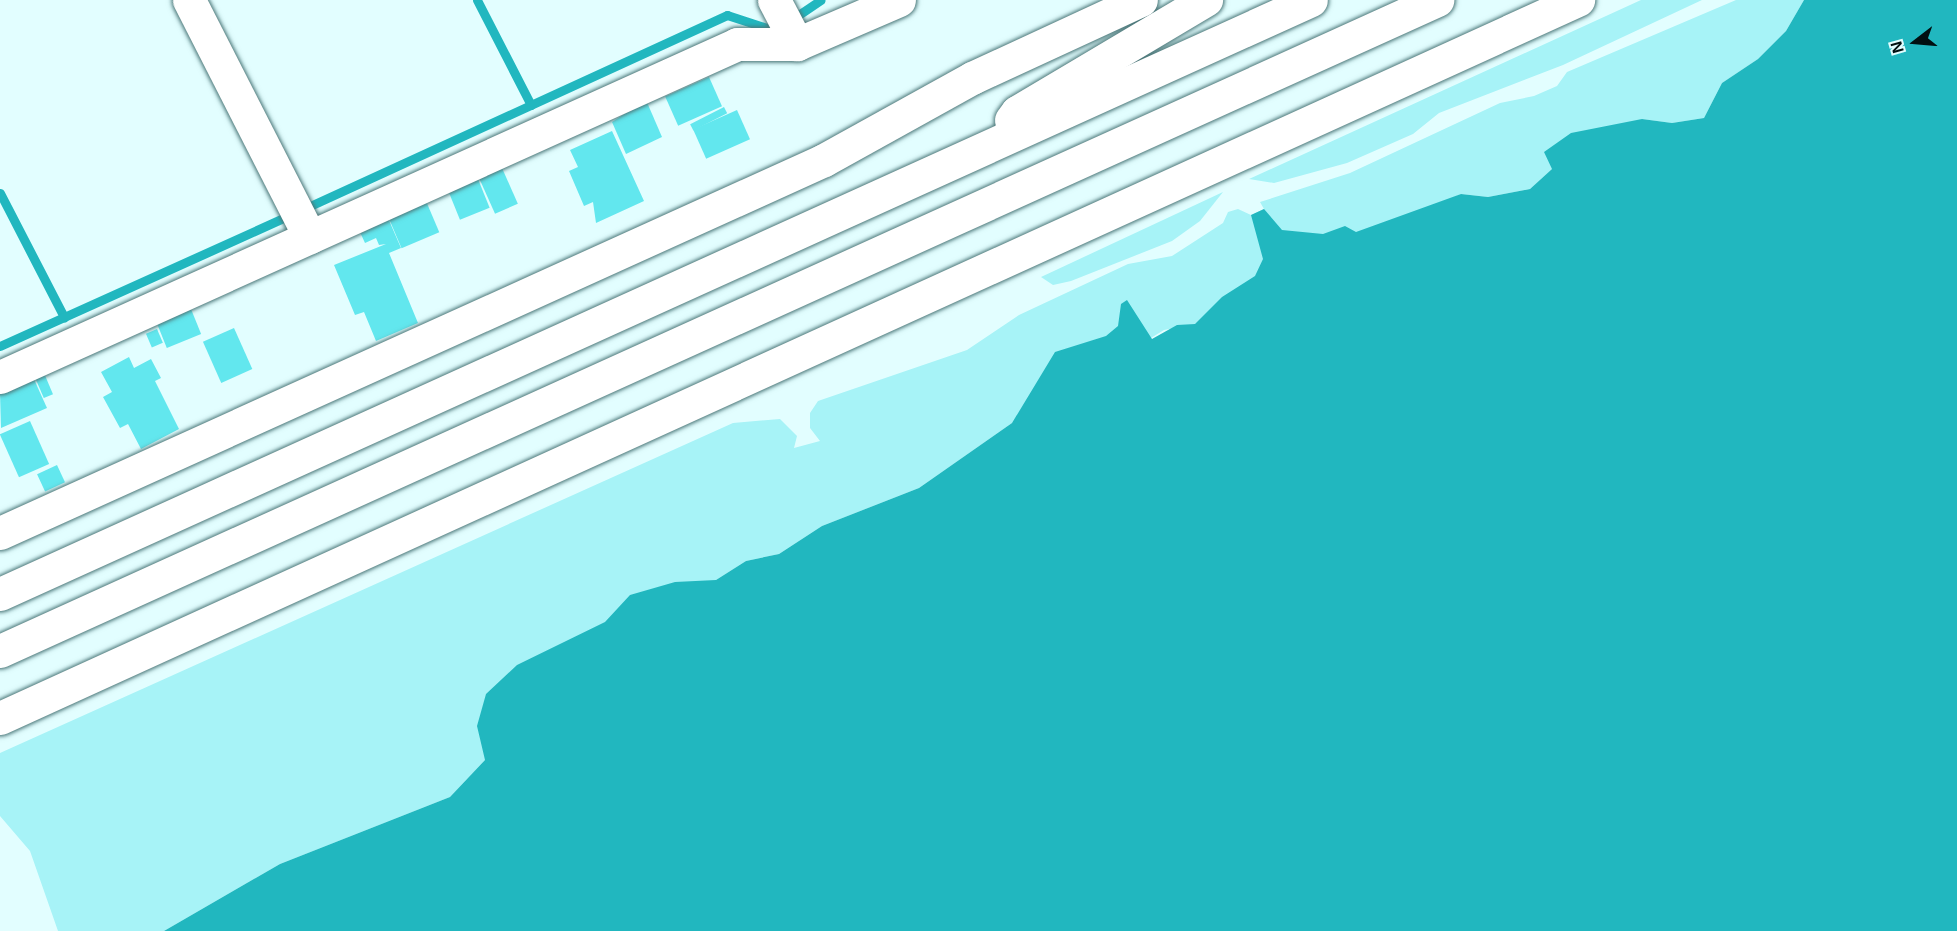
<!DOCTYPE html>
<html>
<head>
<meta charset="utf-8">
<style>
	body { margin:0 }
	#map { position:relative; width:1957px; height:931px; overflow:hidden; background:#e2feff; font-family:Helvetica,sans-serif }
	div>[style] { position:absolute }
	.green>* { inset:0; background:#a7f3f7 }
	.water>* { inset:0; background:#21b7bf }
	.stream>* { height:9px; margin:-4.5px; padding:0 4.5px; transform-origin:4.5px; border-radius:4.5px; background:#21b7bf }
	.building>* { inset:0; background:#62e7ee; transform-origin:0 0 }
	.roads { filter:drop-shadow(0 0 2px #4b7779) drop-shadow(0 0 2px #4b7779) }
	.minor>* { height:33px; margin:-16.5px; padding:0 16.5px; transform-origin:16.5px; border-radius:16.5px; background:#fff }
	span { translate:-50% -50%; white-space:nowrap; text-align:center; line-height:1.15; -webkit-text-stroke:4.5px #e2feff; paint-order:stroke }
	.north { position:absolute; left:1885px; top:12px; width:60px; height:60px; -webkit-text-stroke:4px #e2feff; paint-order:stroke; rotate:254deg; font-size:16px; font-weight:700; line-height:24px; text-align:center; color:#011011 }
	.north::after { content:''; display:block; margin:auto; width:21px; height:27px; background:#011011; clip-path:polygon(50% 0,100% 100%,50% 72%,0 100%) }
</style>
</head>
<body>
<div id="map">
	<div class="green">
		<div style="clip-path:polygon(1641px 0,1702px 0,1563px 65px,1439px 113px,1413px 134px,1347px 163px,1274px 183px,1249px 179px)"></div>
		<div style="clip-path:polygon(1736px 0,1804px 0,1786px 31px,1758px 59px,1722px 83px,1704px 118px,1672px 123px,1642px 119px,1552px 169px,1530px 189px,1488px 197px,1461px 194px,1195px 324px,1164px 330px,1012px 423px,919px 488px,822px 526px,779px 554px,746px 561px,716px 580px,485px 760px,450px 797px,280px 864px,164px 931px,58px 931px,30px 851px,0 816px,0 753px,733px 423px,780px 419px,797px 436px,794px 448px,820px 441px,810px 428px,810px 413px,818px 401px,967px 350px,1019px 315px,1128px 264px,1172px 256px,1223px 223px,1228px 212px,1238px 209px,1251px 215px,1264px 209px,1260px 202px,1350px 173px,1500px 103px,1534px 96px,1557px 86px,1567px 72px)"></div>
		<div style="clip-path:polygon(1223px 192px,1200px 221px,1172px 241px,1071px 281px,1053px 285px,1041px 277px)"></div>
	</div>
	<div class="water">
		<div style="clip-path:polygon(1804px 0,1957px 0,1957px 931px,164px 931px,280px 864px,450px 797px,485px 760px,477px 726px,486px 694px,517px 665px,605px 622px,630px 595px,675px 582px,716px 580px,746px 561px,779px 554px,822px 526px,919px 488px,1012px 423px,1055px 352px,1106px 336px,1118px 326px,1121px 304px,1127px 300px,1152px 339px,1177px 325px,1195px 324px,1222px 297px,1255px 276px,1263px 259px,1251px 215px,1264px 209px,1282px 230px,1323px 234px,1345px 226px,1356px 232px,1461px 194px,1488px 197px,1530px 189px,1552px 169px,1544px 152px,1571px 133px,1642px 119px,1672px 123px,1704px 118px,1722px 83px,1758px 59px,1786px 31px)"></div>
	</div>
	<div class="stream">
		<div style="left:477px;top:0;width:118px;rotate:62.8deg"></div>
		<div style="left:794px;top:18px;width:32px;rotate:-34deg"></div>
		<div style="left:0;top:193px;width:140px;rotate:62.7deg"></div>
		<div style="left:310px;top:206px;width:459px;rotate:-24.6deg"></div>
		<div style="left:727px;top:15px;width:45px;rotate:18deg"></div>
		<div style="left:0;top:346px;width:316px;rotate:-24.3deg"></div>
	</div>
	<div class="building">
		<div style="left:709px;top:77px;width:32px;height:48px;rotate:66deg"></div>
		<div style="clip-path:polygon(646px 100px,662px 137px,626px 154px,612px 122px)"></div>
		<div style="left:724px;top:107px;width:7px;height:38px;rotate:63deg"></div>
		<div style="left:737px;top:110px;width:32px;height:48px;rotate:66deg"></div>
		<div style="clip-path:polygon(612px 131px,644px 201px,596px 223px,593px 202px,584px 206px,569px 171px,578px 167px,570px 150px)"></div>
		<div style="left:502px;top:168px;width:39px;height:25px;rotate:66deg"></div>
		<div style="left:478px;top:179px;width:31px;height:32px;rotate:68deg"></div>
		<div style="left:426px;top:201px;width:34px;height:41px;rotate:67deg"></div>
		<div style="clip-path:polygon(388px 218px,401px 248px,389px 253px,418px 323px,376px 341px,364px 312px,355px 315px,334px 265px,386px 244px,379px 245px,376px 238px,365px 243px,359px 230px)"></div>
		<div style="left:191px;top:309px;width:27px;height:37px;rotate:68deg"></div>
		<div style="left:234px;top:328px;width:45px;height:34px;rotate:66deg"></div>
		<div style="left:157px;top:329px;width:15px;height:12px;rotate:67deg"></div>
		<div style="clip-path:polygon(129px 357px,134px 368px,151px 359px,161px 378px,155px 381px,179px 429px,141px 449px,128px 424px,120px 428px,103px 397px,112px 392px,101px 372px)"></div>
		<div style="left:44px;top:373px;width:23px;height:10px;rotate:67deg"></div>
		<div style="clip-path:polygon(33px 377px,47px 408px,1px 428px,0 392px)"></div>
		<div style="left:30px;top:421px;width:47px;height:33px;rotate:66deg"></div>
		<div style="left:57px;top:465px;width:19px;height:22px;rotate:65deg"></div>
	</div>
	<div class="roads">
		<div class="minor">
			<div style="left:189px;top:0;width:266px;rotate:63deg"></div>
			<div style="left:774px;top:0;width:50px;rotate:62.4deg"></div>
			<div style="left:1011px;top:120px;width:10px;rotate:-53deg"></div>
			<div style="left:1017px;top:112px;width:220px;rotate:-30.7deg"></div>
			<div style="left:0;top:377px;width:809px;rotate:-24.31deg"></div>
			<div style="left:737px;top:44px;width:60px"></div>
			<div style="left:797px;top:44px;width:111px;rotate:-23.3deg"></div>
			<div style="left:0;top:533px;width:904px;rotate:-24.35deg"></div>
			<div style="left:824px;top:160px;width:169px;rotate:-29deg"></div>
			<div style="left:972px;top:78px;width:186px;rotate:-24.8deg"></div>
			<div style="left:0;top:594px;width:1439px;rotate:-24.37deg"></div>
			<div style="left:0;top:651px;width:1578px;rotate:-24.37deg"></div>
			<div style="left:0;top:718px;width:1734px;rotate:-24.47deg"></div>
		</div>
	</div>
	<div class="north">N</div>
</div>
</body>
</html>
